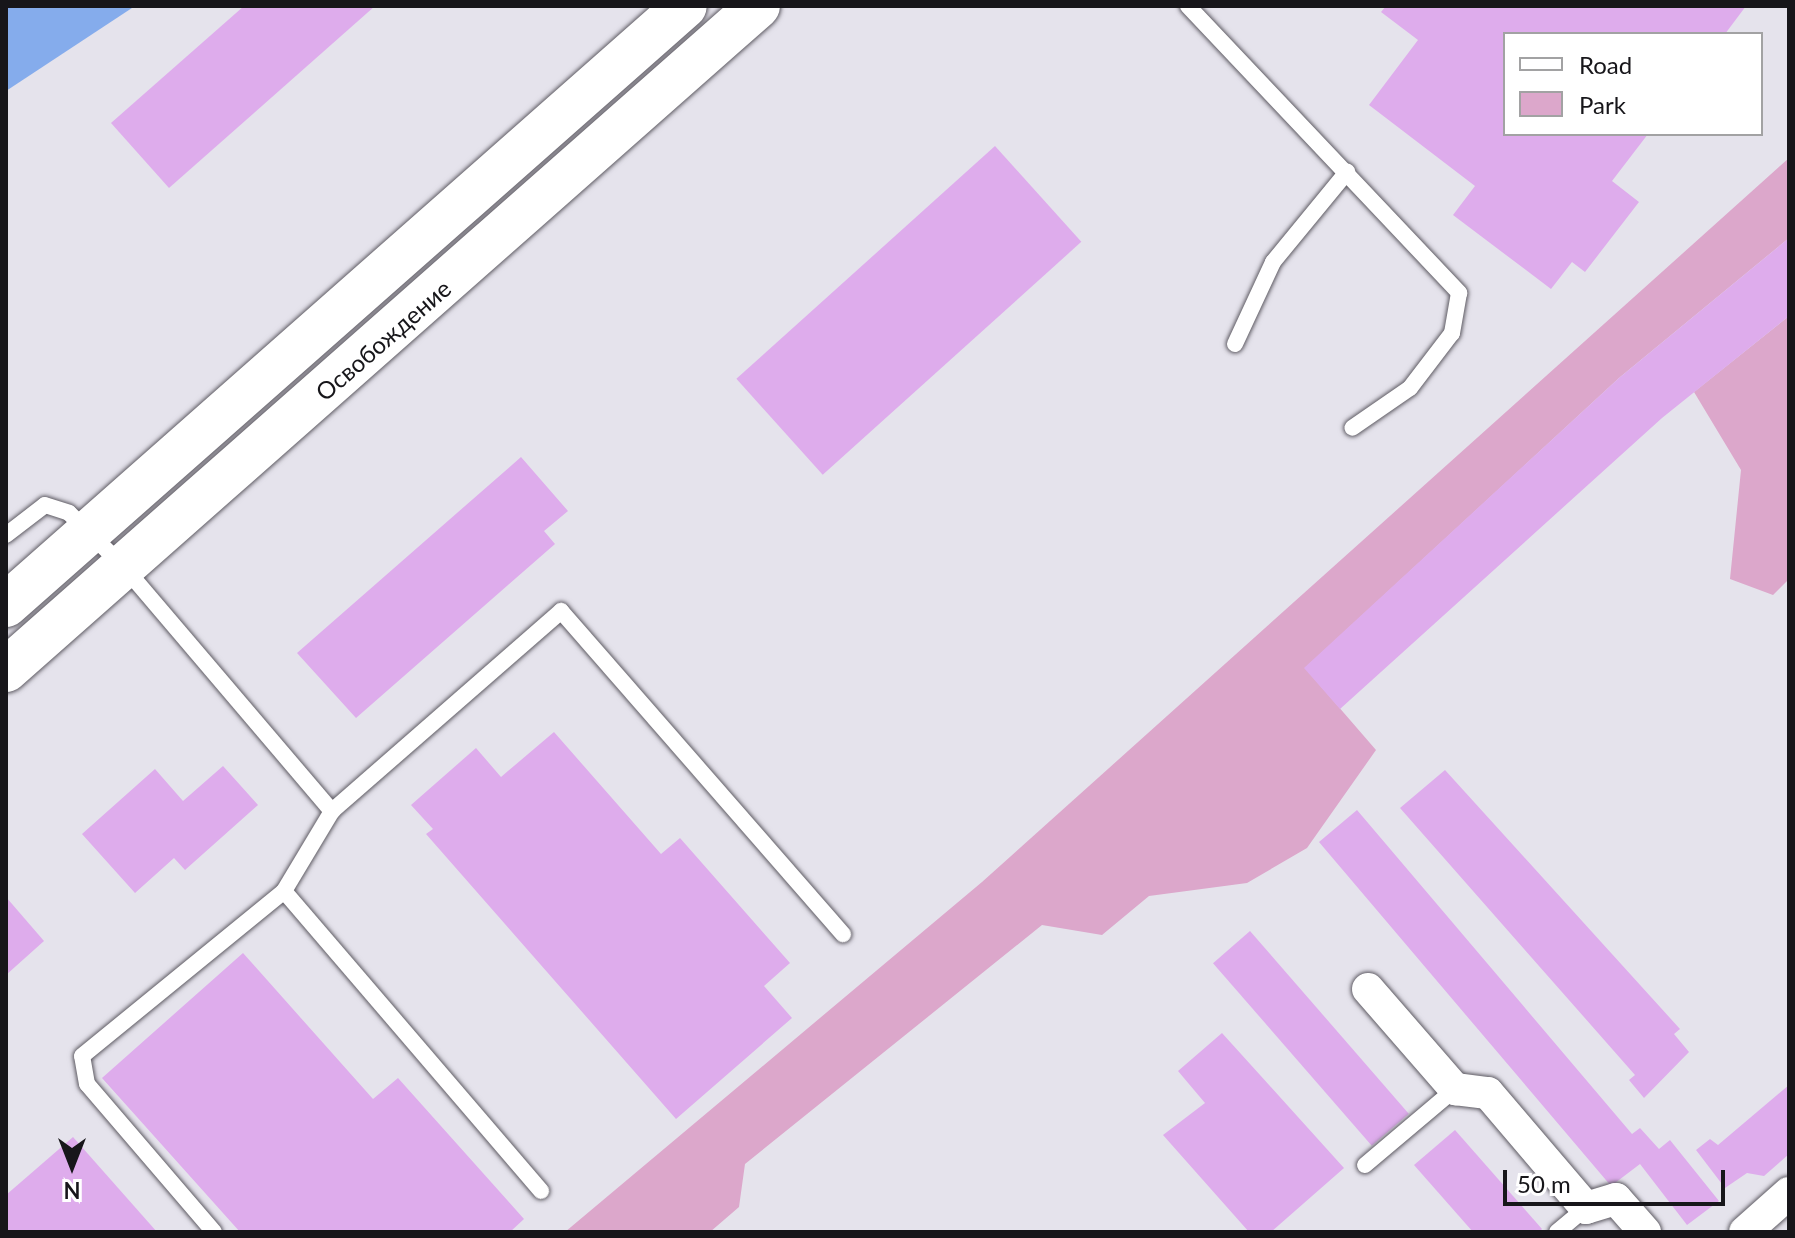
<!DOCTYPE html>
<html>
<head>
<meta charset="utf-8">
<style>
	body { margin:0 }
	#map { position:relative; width:1795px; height:1238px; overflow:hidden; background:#e5e3ec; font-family:Lato,sans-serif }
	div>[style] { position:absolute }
	.green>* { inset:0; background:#dca7cb }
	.water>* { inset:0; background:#85acec }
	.building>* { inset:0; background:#deacec; transform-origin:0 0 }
	.roads { filter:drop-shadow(0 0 2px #5e5b63) drop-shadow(0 0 2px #5e5b63) }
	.lane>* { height:16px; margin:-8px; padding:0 8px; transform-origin:8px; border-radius:8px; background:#fff }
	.street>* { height:32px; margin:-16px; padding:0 16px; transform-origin:16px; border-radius:16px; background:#fff }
	.secondary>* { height:44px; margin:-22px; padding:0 22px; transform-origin:22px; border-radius:22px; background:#fff }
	span { translate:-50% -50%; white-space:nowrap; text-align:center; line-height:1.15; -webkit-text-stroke:7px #fff; paint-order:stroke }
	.street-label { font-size:24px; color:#17161a }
	.frame { position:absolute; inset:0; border:8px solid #17161a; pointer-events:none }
	.legend { position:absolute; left:1503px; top:32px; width:260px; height:104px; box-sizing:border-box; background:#fff; border:2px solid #a2a2a3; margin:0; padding:10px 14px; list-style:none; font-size:24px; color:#17161a }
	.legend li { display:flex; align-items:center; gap:16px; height:40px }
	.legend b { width:40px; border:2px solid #a2a2a3 }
	.north { position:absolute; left:32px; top:1126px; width:80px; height:80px; -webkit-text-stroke:6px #fff; paint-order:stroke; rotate:180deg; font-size:22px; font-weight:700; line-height:32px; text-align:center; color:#17161a }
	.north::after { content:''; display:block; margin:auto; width:28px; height:36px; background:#17161a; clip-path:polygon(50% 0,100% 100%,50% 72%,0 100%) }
	.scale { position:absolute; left:1503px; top:1170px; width:222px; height:36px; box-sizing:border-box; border:4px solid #17161a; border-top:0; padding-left:10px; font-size:24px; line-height:28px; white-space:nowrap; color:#17161a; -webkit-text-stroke:6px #fff; paint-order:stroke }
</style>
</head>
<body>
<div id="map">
	<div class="green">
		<div style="clip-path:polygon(1789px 158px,1789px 238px,1619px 378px,1305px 668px,1376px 750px,1307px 848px,1247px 883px,1149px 896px,1102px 935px,1042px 925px,745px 1164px,739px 1207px,710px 1232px,565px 1232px,982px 882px)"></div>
		<div style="clip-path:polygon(1789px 316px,1789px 579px,1773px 595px,1730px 579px,1741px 470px,1694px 392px)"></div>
	</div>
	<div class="water">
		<div style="clip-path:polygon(6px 6px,135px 6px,6px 91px)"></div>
	</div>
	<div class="building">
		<div style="clip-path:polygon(244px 6px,375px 6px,169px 188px,111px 123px)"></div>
		<div style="clip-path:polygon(1386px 6px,1746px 6px,1725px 34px,1505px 34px,1505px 134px,1648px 134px,1612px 181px,1639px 202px,1585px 272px,1572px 262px,1551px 289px,1453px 215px,1475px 186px,1369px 105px,1418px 40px,1381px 12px)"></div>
		<div style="left:995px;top:146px;width:129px;height:348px;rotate:48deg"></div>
		<div style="clip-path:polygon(1789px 238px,1789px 316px,1662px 418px,1340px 709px,1304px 668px,1619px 378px)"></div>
		<div style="clip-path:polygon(521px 457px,568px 511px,544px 531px,555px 544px,356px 718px,297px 653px)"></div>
		<div style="clip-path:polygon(554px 732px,661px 854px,680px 838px,790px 963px,764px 986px,792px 1018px,676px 1119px,426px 834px,433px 829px,411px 805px,476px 748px,501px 777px)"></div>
		<div style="clip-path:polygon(223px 766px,258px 805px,185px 870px,174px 858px,135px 893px,82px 834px,155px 769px,183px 801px)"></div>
		<div style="clip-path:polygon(1445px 770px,1680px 1029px,1674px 1034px,1689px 1052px,1644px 1098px,1629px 1080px,1635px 1075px,1400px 808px)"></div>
		<div style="clip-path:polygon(1357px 810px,1632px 1134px,1640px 1128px,1659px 1149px,1670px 1140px,1719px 1201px,1687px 1225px,1640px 1164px,1611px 1186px,1319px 842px)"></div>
		<div style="clip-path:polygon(6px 897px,44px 941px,6px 975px)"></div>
		<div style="left:1250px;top:931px;width:242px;height:49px;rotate:49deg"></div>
		<div style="clip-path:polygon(243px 953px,373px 1099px,398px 1078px,524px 1219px,510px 1232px,240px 1232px,102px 1078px)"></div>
		<div style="clip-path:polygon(1222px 1033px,1344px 1168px,1271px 1232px,1249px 1232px,1163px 1135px,1205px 1103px,1178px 1071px)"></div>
		<div style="clip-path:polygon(1789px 1085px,1789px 1154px,1764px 1176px,1747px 1173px,1725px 1188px,1696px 1150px,1710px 1139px,1718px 1145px)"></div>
		<div style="clip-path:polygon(1455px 1130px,1542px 1229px,1539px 1232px,1473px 1232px,1414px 1165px)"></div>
		<div style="clip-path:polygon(73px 1137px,157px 1232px,6px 1232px,6px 1195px)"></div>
	</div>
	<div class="roads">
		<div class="lane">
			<div style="left:1188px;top:6px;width:395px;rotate:46.6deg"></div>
			<div style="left:1459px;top:293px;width:41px;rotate:99.9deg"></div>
			<div style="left:1452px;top:333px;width:69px;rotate:127.4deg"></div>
			<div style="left:1410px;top:388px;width:70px;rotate:145.4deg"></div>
			<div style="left:1235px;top:344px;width:90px;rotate:-65.1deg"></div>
			<div style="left:1273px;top:262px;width:117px;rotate:-50.6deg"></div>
			<div style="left:6px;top:535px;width:49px;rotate:-37.6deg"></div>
			<div style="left:45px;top:505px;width:25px;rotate:18deg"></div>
			<div style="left:69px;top:513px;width:77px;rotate:44.5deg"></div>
			<div style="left:124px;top:567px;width:321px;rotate:49.6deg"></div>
			<div style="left:284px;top:891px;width:395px;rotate:49.4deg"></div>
			<div style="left:1365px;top:1165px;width:118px;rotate:-40.2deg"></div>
			<div style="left:214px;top:1232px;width:195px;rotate:-130.6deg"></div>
			<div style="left:87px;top:1084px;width:28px;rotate:-100deg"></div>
			<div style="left:82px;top:1056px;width:261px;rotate:-39.2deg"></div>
			<div style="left:284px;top:891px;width:93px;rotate:-59deg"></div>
			<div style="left:332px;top:811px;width:304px;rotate:-41.1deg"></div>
			<div style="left:561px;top:611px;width:429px;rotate:48.9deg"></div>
			<div style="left:1557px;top:1232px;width:38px;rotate:-40deg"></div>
		</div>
		<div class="street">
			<div style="left:1368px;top:989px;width:133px;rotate:49deg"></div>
			<div style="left:1455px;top:1089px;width:33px;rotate:7deg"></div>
			<div style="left:1488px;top:1093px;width:151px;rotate:49.6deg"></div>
			<div style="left:1586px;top:1208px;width:31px;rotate:-17deg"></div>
			<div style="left:1616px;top:1199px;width:44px;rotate:48.7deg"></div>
			<div style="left:1745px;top:1232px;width:59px;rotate:-41.6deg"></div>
		</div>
		<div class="secondary">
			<div style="left:6px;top:605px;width:905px;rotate:-41.42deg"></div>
			<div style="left:6px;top:670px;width:1003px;rotate:-41.44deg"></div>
		</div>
	</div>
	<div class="street-label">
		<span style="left:383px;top:340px;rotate:-41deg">Освобождение</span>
	</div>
	<div class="frame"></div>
	<ul class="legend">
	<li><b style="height:10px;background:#fff"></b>Road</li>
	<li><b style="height:22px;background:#dca7cb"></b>Park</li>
	</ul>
	<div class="north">N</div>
	<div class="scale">50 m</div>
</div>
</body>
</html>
